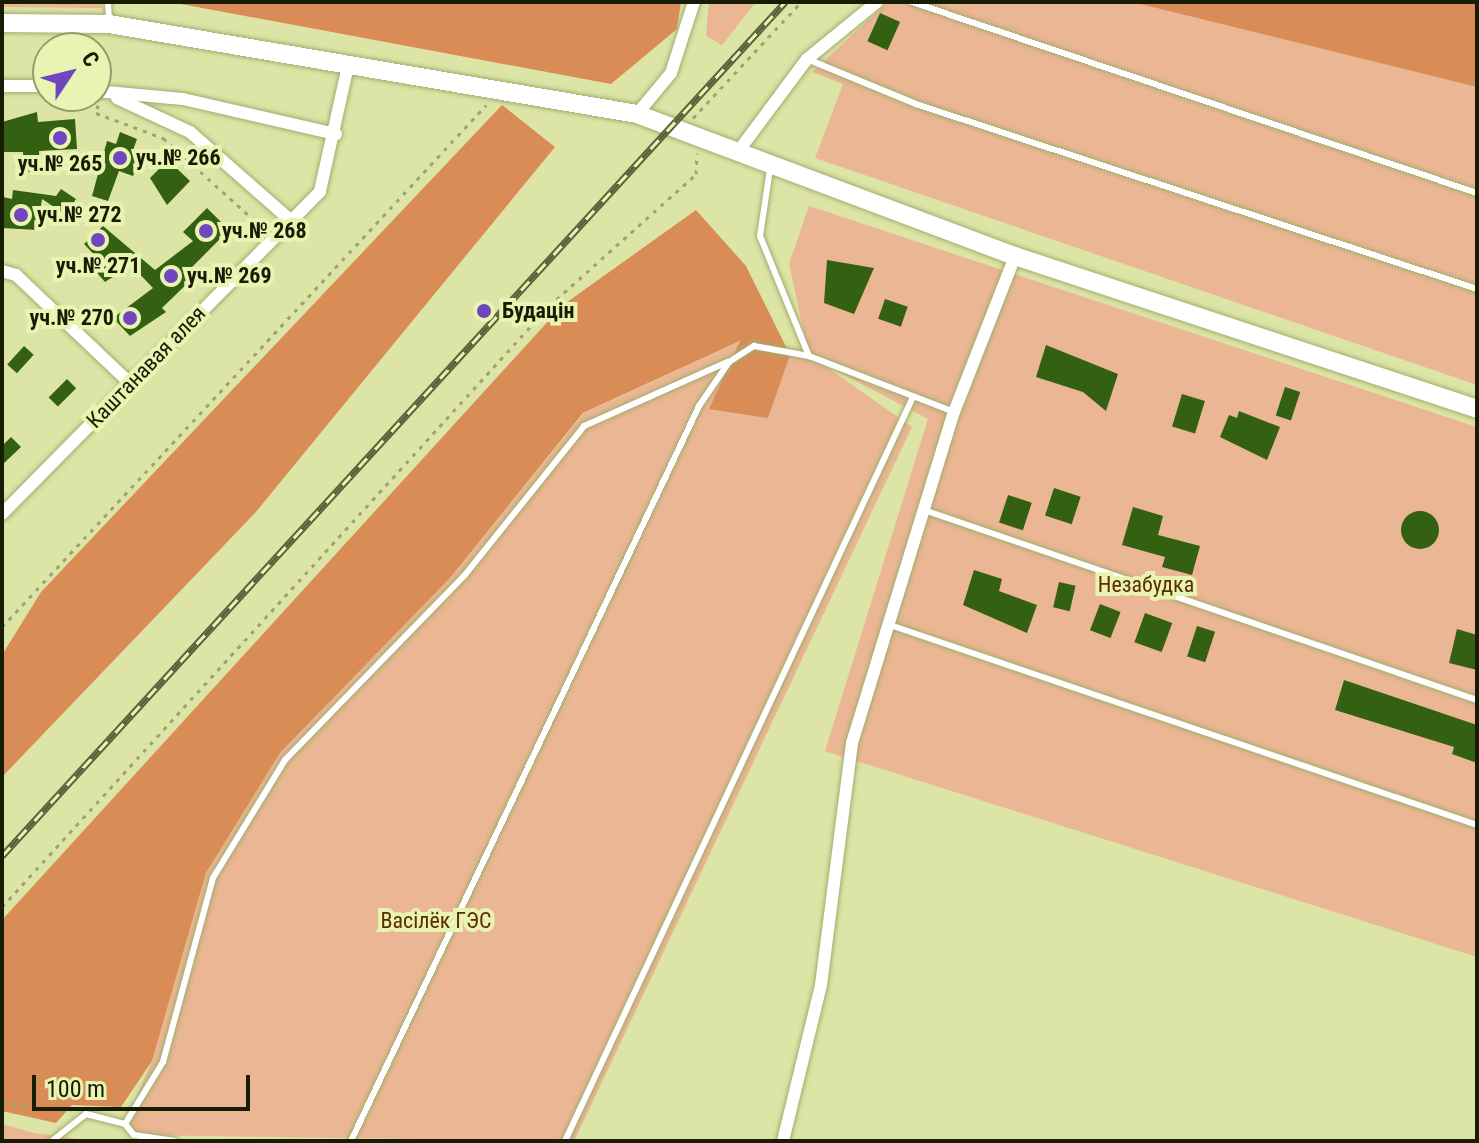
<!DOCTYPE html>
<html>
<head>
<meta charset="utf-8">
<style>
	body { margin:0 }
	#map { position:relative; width:1479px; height:1143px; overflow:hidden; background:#dce5a6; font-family:"Roboto Condensed",sans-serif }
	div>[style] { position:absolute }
	.green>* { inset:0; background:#ebb693 }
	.forest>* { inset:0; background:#da8c56 }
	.building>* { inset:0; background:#346011; transform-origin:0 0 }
	.round { border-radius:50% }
	.path>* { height:3px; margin-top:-1.5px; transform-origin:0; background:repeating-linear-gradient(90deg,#9da471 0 4px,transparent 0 10px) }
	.roads { filter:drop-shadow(0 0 2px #a3ac6e) drop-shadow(0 0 2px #a3ac6e) }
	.lane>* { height:6px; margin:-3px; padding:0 3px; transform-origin:3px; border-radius:3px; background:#fff }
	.street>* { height:12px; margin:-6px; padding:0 6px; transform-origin:6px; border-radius:6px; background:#fff }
	.secondary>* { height:18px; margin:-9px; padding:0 9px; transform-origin:9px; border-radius:9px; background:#fff }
	.rail>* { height:7px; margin-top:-3.5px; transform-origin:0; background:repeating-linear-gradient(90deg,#e9f3b2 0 12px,#5c613b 0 24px); box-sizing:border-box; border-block:2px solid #5c613b }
	.dots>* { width:22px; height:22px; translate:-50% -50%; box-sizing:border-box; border:4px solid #e9f3b2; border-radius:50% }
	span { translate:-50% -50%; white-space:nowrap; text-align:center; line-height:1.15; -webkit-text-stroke:8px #e9f3b2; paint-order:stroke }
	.poi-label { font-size:22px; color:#191c04; font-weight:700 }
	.left { translate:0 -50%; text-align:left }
	.right { translate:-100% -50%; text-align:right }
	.street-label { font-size:22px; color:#191c04 }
	.park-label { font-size:22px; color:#5d2c00 }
	.frame { position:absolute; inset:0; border:4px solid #191c04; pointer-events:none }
	.north { position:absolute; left:32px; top:32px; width:80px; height:80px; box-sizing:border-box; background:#e9f3b2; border:2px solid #969d6c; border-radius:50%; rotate:55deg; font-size:22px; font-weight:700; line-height:32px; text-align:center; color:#191c04 }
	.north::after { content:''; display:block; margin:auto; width:28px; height:36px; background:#7046bf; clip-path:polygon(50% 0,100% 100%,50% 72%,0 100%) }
	.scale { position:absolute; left:32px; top:1075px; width:218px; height:36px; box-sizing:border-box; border:4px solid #191c04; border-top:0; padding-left:10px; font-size:24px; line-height:28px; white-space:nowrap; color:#191c04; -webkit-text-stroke:6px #e9f3b2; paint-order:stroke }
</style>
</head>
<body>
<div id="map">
	<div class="green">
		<div style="clip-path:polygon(2px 2px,101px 2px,102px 8px,2px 7px)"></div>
		<div style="clip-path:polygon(709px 2px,756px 2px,722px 45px,706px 36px)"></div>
		<div style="clip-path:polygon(901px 2px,1132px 2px,1477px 87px,1477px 385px,815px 158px,843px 84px,812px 72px,887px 3px)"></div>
		<div style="clip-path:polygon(809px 206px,1477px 427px,1477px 957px,825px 751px,928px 419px,818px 361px,912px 427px,574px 1141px,134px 1135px,125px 1124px,152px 1061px,206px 873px,280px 753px,450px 578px,584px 413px,741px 341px,809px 356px,789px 264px)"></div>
		<div style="clip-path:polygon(2px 1124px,34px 1133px,92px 1141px,2px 1141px)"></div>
	</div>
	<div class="forest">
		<div style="clip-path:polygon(170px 2px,681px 2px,677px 29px,611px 84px)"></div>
		<div style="clip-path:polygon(1132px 2px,1477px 2px,1477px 87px)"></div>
		<div style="clip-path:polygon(502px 105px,555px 147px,255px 513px,2px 777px,2px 655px,41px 592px)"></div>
		<div style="clip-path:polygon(696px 210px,746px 266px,790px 355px,768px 418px,709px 409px,740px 341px,583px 413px,450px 578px,280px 753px,206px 873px,152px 1061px,121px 1107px,72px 1105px,56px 1123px,2px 1111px,2px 920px,563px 305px)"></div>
	</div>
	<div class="building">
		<div style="left:880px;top:13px;width:22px;height:31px;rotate:24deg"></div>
		<div style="clip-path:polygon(37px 112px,38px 122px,75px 119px,77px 149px,39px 151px,40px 171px,24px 172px,23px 152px,2px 152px,2px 122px)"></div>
		<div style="clip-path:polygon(120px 132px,137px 139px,133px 150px,142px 153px,133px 176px,119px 171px,108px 201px,92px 196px,107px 141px,116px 144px)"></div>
		<div style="clip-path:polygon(168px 160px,190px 181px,167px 205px,150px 178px)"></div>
		<div style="clip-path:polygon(61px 189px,76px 199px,66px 215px,42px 199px,37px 230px,2px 228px,3px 197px,12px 199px,13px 190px,56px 196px)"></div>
		<div style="clip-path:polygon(207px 208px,229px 230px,192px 267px,198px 273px,162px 308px,166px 312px,130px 336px,113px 318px,153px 288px,131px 265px,105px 282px,97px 273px,104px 265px,84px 244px,103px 226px,155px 270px,193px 241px,183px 232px)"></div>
		<div style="clip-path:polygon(827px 260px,874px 268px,854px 314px,824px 303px)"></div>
		<div style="left:885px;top:299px;width:24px;height:21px;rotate:19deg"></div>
		<div style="clip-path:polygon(1046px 345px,1118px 374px,1106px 411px,1083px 392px,1036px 377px)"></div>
		<div style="left:24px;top:346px;width:13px;height:25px;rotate:42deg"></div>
		<div style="left:67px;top:379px;width:13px;height:26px;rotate:45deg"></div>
		<div style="left:1285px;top:387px;width:16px;height:30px;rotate:18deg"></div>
		<div style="left:1182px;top:394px;width:24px;height:34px;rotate:17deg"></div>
		<div style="clip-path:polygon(1239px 411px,1280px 427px,1267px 460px,1220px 437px,1229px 415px,1237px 418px)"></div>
		<div style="clip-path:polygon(11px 437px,21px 447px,2px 465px,2px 446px)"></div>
		<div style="left:1054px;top:488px;width:28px;height:29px;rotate:18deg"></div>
		<div style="left:1008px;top:495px;width:25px;height:29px;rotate:18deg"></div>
		<div style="clip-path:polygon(1133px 507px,1163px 516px,1158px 535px,1200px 546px,1192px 575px,1162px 567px,1165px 557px,1122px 545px)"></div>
		<div class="round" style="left:1401px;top:511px;width:38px;height:38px"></div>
		<div style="clip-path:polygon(974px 570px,1002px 579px,999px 591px,1037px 605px,1027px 633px,963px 605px)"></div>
		<div style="left:1059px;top:582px;width:17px;height:26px;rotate:13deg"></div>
		<div style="left:1100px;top:604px;width:22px;height:28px;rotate:21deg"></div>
		<div style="left:1145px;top:613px;width:29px;height:31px;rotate:20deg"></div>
		<div style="left:1197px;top:626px;width:19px;height:32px;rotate:18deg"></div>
		<div style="clip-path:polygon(1457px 629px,1477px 635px,1477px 670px,1449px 663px)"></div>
		<div style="clip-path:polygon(1344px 680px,1477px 725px,1477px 763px,1452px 754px,1454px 747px,1335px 710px)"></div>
	</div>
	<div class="path">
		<div style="left:98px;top:105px;width:8px;rotate:104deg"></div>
		<div style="left:96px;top:113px;width:72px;rotate:20.5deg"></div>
		<div style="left:163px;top:138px;width:136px;rotate:42deg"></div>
		<div style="left:693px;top:118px;width:158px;rotate:-47deg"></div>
		<div style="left:2px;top:627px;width:712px;rotate:-47.16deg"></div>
		<div style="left:2px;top:907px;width:813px;rotate:-47.69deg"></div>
		<div style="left:549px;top:306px;width:198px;rotate:-41.9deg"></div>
		<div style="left:696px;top:174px;width:21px;rotate:-87deg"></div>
		<div style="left:2px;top:1102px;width:70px;rotate:8.2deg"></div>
	</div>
	<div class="roads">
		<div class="lane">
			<div style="left:108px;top:2px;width:18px;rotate:87deg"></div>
			<div style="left:912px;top:2px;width:596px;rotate:18.68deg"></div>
			<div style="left:807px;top:59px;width:118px;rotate:22.4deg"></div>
			<div style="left:916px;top:104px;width:591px;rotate:18.25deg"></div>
			<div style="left:770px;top:169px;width:68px;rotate:98.5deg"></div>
			<div style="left:760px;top:236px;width:130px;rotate:67.8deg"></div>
			<div style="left:924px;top:510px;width:585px;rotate:18.96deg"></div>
			<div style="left:890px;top:625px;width:620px;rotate:18.81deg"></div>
			<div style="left:125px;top:1124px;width:73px;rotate:-58.5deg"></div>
			<div style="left:163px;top:1062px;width:191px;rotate:-74.8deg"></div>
			<div style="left:213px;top:878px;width:138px;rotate:-58.6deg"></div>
			<div style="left:285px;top:760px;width:257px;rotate:-45.8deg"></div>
			<div style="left:464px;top:576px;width:192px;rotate:-51.3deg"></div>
			<div style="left:584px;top:426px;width:157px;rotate:-24.1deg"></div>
			<div style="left:52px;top:1141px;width:43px;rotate:-38.5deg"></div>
			<div style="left:86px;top:1114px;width:40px;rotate:14.4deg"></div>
			<div style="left:125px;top:1124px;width:14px;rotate:51deg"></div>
			<div style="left:134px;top:1135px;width:41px;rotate:8.3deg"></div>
			<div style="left:351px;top:1141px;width:813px;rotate:-64.66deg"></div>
			<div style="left:699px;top:406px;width:53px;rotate:-55.7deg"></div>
			<div style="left:729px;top:362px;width:30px;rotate:-33deg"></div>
			<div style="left:754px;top:346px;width:56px;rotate:10.3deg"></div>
			<div style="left:809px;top:356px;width:155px;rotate:21.1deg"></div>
			<div style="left:565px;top:1141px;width:821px;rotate:-64.93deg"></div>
		</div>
		<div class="street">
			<div style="left:2px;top:86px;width:46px"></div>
			<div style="left:96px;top:91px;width:87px;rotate:5.3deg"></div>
			<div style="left:183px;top:99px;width:157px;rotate:12.9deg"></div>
			<div style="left:117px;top:98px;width:81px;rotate:25deg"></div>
			<div style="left:190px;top:132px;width:132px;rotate:41.3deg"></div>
			<div style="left:637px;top:114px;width:53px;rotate:-50.3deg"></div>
			<div style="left:671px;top:73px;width:75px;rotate:-72.1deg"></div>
			<div style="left:737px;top:153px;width:117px;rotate:-53.3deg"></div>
			<div style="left:807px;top:59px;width:90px;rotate:-39.2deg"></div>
			<div style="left:2px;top:271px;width:15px;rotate:16deg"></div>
			<div style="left:16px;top:275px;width:157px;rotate:43.5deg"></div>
			<div style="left:2px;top:514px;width:453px;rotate:-45.4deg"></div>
			<div style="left:320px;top:191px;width:128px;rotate:-77.4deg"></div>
			<div style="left:783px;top:1141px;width:161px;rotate:-76.3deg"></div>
			<div style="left:821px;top:985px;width:244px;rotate:-82.7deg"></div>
			<div style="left:852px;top:743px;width:346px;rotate:-72.9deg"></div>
			<div style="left:954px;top:412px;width:168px;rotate:-68.6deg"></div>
		</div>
		<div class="secondary">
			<div style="left:2px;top:23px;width:107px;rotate:0.5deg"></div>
			<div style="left:109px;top:24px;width:536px;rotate:9.67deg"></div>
			<div style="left:637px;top:114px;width:404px;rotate:20.6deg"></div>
			<div style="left:1015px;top:256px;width:487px;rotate:18.3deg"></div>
		</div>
	</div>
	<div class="rail">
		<div style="left:2px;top:856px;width:1159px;rotate:-47.48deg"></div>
	</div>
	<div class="dots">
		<div style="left:60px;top:138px;background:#7046bf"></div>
		<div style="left:120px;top:158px;background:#7046bf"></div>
		<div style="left:21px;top:215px;background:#7046bf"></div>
		<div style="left:206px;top:231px;background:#7046bf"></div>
		<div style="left:98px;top:240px;background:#7046bf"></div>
		<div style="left:171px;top:276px;background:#7046bf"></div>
		<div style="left:484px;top:311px;background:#7046bf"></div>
		<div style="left:130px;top:318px;background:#7046bf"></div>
	</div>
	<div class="poi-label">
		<span class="left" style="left:136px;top:158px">уч.№ 266</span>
		<span style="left:60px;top:164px">уч.№ 265</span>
		<span class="left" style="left:37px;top:215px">уч.№ 272</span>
		<span class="left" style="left:222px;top:231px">уч.№ 268</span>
		<span style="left:98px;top:266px">уч.№ 271</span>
		<span class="left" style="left:187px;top:276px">уч.№ 269</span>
		<span class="left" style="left:502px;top:311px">Будацін</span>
		<span class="right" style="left:114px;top:318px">уч.№ 270</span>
	</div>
	<div class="street-label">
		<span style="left:146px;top:367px;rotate:-46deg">Каштанавая алея</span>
	</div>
	<div class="park-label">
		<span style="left:1146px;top:585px">Незабудка</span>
		<span style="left:436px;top:921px">Васілёк ГЭС</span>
	</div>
	<div class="frame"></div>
	<div class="north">С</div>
	<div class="scale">100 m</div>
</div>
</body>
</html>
